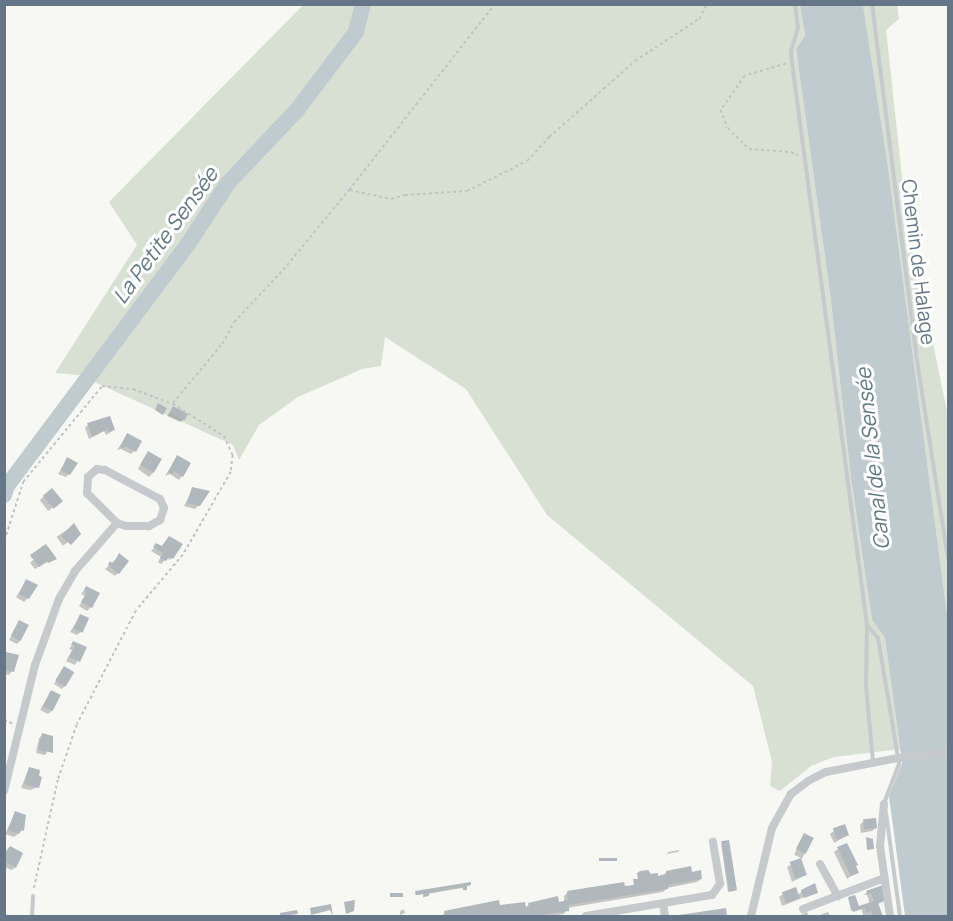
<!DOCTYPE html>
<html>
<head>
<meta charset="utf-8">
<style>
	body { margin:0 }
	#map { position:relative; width:953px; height:921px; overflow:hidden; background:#f7f7f4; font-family:Manrope,sans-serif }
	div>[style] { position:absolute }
	.green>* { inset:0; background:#d8e0d4 }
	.water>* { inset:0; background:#c0cbcf }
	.shadow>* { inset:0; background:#0003; transform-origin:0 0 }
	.river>* { height:16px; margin:-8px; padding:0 8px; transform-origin:8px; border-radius:8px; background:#c0cbcf }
	.building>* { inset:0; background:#b0b7bd; transform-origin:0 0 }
	.path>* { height:1.5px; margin-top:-0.75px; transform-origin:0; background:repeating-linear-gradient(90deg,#c2c3c5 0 3px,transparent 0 6px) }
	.service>* { height:4px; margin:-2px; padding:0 2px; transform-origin:2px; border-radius:2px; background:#c6cacd }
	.minor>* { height:8px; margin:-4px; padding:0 4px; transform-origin:4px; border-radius:4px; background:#c6cacd }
	.minor-bridge>* { height:8px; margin:-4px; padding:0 4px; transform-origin:4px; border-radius:4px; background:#c6cacd }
	span { translate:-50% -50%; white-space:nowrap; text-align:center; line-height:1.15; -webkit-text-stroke:6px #fff; paint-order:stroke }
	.street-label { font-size:20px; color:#647687 }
	.water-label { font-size:21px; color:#5f7883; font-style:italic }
	.frame { position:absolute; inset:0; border:6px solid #647687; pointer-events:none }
</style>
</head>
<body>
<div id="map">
	<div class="green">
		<div style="clip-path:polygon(303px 5px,800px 5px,805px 37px,796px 49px,830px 293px,851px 478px,872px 620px,885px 638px,900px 749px,834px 757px,811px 766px,780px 791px,770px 786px,772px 762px,753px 686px,547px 515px,466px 389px,385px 337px,381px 366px,362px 369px,298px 397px,259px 425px,239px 460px,233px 445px,79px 375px,55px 373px,137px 245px,109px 202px)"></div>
		<div style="clip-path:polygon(863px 5px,897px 5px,899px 19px,886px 30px,906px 213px,948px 416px,948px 621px,888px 167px)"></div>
	</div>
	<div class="water">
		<div style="clip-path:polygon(800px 5px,863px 5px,888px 167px,948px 621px,948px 916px,905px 916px,889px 796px,902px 763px,885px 638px,872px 620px,851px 478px,830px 293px,796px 49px,805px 36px)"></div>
	</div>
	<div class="shadow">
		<div style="clip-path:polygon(173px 408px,184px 419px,180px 422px,167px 416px)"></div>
		<div style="clip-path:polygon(88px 425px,114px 430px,106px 435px,104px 431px,89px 439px,85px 428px)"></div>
		<div style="clip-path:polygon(127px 435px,134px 451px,131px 454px,121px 449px,117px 450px)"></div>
		<div style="clip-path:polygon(148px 453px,153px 473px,149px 477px,138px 469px)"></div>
		<div style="clip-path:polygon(177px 457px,182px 476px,179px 480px,170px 474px,165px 476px)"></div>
		<div style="clip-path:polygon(67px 459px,69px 474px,66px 477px,58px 474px)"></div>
		<div style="clip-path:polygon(193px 488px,199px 505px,195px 509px,184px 506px)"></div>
		<div style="left:52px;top:490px;width:14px;height:16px;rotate:51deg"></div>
		<div style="left:74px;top:525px;width:11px;height:21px;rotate:56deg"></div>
		<div style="clip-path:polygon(169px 538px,180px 545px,170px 560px,167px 558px,161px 564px,158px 562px,161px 557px,151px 551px,157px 545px,161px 547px)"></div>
		<div style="clip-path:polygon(45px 546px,51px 560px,35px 569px,30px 563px,37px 556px,30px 558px)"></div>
		<div style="clip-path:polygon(116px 559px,118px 573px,115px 576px,105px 569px)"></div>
		<div style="clip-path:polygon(26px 581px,28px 598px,24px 602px,16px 597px)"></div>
		<div style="clip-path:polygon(86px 588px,91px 607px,87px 611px,79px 606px,85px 596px,81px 594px)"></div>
		<div style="clip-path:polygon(80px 616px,81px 632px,77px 635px,70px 632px)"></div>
		<div style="clip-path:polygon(20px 622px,20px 641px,17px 644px,9px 640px)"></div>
		<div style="clip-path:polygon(74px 642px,85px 648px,75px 665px,66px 661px,72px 650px,69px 649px)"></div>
		<div style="clip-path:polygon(7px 654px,12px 671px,9px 675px,4px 674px,4px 656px)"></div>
		<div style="clip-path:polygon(64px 668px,66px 685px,62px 689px,54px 684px)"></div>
		<div style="clip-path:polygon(51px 692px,52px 711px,48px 714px,40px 710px)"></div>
		<div style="clip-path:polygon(42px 735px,48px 751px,45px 755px,36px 753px,39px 738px)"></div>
		<div style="clip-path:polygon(29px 768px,38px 787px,30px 790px,21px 788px)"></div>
		<div style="clip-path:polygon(15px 813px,23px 830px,14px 837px,5px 834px)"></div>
		<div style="clip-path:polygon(864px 821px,876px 828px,872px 831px,861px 833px,860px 825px)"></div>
		<div style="clip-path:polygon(834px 831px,848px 835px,834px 843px,830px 834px)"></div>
		<div style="left:804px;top:835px;width:9px;height:22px;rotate:27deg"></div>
		<div style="clip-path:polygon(721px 843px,735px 890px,734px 891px,728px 892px)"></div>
		<div style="clip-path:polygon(838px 849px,857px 872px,847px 879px,834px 852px)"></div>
		<div style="clip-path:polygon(679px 850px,678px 852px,667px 854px,668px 852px)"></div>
		<div style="clip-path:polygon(4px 855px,15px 867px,12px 870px,4px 867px)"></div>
		<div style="clip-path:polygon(800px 860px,805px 875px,792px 882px,787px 867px)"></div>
		<div style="clip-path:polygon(666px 873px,691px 873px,701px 879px,697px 882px,667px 888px,663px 892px,567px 908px,564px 914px,549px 916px,442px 916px,445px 912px,499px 907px,525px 909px,529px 904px,564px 902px,564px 896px,567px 893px,631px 887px,642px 874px,650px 880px)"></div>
		<div style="clip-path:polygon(470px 885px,465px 887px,464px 891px,462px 888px,427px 894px,423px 898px,423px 894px,415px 895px,416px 892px)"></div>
		<div style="clip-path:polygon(881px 887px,883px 901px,877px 905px,881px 916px,863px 915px,861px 907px,851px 911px,848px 898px,858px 908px,870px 904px,867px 895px,864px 895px,867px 892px)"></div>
		<div style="clip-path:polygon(802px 891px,817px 892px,782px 906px,779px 897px,783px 894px,797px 896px)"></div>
		<div style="clip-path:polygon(404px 909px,405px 913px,400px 915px,400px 911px)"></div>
		<div style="clip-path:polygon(725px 910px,726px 916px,680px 916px)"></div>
		<div style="clip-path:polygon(807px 912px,809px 916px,797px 916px,798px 916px)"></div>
		<div style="clip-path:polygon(828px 912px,830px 916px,820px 916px,822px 914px)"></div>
	</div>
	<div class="river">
		<div style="left:4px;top:495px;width:9px;rotate:-72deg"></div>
		<div style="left:7px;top:486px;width:302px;rotate:-53.2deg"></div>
		<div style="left:188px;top:244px;width:73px;rotate:-56.7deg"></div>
		<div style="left:228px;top:183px;width:100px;rotate:-46.6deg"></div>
		<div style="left:297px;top:110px;width:98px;rotate:-52.9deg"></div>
		<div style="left:356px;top:32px;width:29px;rotate:-76deg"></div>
	</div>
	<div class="building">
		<div style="clip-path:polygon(158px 403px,167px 408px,163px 415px,155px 410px)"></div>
		<div style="left:173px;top:406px;width:17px;height:7px;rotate:28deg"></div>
		<div style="clip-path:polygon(110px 416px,115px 430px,109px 432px,108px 429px,92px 437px,87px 423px)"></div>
		<div style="clip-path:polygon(127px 433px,142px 441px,136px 452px,125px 446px,124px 448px,120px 447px)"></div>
		<div style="left:148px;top:451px;width:16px;height:16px;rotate:30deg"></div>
		<div style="clip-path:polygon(177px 455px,191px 463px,183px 477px,174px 471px,172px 474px,168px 472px)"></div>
		<div style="clip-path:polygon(67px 457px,78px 463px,70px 475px,61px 470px)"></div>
		<div style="clip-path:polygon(192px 487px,210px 491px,200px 506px,187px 503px)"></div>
		<div style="left:52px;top:488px;width:17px;height:12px;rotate:50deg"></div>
		<div style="clip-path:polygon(74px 523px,81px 534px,71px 545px,61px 536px)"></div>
		<div style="clip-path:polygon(169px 536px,183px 544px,173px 559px,169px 557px,166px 561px,160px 558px,163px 553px,153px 547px,156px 543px,162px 546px)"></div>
		<div style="clip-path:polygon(46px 544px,57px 559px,48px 563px,47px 561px,39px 567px,30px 555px)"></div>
		<div style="clip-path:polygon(119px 553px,129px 561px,119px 574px,108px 565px,110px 561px,113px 564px)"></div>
		<div style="clip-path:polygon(26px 579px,38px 585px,29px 599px,19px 594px)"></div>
		<div style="clip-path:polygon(86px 586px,100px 593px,92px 608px,81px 602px,87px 592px,84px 590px)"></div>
		<div style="left:80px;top:614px;width:10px;height:16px;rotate:24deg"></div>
		<div style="left:19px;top:620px;width:11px;height:18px;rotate:27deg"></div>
		<div style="clip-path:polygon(73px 641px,87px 647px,80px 662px,69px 657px,75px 646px,71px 645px)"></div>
		<div style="clip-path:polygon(6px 652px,19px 655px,14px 672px,4px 670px)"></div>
		<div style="left:64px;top:666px;width:12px;height:17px;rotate:31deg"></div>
		<div style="left:51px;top:690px;width:11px;height:18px;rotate:27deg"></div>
		<div style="clip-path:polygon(42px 733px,53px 736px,53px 753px,45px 751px,43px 755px,43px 751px,38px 750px)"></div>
		<div style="clip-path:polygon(29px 767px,40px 770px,39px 776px,42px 777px,39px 788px,24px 784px)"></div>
		<div style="clip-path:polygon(15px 811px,26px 815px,24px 831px,21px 830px,19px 834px,8px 830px)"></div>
		<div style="left:876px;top:818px;width:10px;height:13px;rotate:84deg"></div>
		<div style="left:845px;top:824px;width:12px;height:13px;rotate:70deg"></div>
		<div style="left:804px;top:833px;width:11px;height:18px;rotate:27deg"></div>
		<div style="clip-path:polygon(866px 837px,873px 839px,874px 849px,867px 850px)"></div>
		<div style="left:729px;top:840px;width:51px;height:8px;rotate:81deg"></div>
		<div style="clip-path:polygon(847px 843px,858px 865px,856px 866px,859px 873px,851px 876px,837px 847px)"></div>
		<div style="clip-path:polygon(10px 846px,23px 853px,16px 868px,4px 861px,4px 854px)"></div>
		<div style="left:617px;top:858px;width:3px;height:18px;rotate:90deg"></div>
		<div style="left:801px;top:858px;width:18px;height:12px;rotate:71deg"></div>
		<div style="clip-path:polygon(691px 866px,692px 872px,701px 870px,702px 879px,668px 885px,668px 889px,569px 905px,569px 911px,534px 916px,445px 916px,444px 911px,499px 900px,500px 905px,525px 902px,526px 907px,529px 906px,528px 903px,558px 896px,559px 902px,568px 900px,567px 891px,624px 882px,625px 886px,634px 885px,633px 879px,638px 879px,637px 873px,640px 871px,648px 870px,651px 874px,658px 873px,658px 876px,666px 875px,666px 871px)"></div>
		<div style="clip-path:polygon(471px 882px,471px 885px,467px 886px,467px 890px,464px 890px,463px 887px,429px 893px,429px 896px,424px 897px,424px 894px,416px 895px,415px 891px)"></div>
		<div style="clip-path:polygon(815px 883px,818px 893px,804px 898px,801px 890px)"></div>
		<div style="clip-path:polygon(883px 885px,885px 901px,878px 903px,883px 916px,873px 916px,871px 911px,866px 913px,865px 908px,853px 912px,848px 897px,855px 895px,859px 906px,874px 901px,871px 893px,868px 894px,866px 891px)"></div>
		<div style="left:796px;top:887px;width:12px;height:15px;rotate:70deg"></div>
		<div style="left:403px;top:893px;width:4px;height:13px;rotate:90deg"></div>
		<div style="clip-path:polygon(355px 900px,354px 911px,346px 914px,344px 902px)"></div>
		<div style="clip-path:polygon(331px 904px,333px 916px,330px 910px,311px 915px,310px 908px)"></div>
		<div style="clip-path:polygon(726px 908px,727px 916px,679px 916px,679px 915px)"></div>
		<div style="clip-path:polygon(297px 910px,298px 914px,280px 916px,280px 913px)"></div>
	</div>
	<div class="path">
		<div style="left:786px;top:64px;width:43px;rotate:163.7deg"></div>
		<div style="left:745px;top:76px;width:42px;rotate:125.2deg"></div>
		<div style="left:721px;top:110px;width:19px;rotate:69deg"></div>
		<div style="left:728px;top:128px;width:30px;rotate:45deg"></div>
		<div style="left:749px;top:149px;width:42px;rotate:4.1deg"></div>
		<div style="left:791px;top:152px;width:8px;rotate:23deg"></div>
		<div style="left:350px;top:190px;width:42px;rotate:12.4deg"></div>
		<div style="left:391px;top:199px;width:15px;rotate:-16deg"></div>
		<div style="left:405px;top:195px;width:62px;rotate:-3.7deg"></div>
		<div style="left:467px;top:191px;width:67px;rotate:-26.6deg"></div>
		<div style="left:527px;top:161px;width:33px;rotate:-47deg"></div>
		<div style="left:549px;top:137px;width:115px;rotate:-41.5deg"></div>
		<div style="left:635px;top:61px;width:77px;rotate:-33.3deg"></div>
		<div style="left:699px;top:19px;width:17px;rotate:-62deg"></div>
		<div style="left:173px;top:403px;width:77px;rotate:-50.3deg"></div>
		<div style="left:222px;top:344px;width:25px;rotate:-61deg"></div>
		<div style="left:234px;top:322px;width:71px;rotate:-46.7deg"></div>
		<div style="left:283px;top:270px;width:104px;rotate:-50.5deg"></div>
		<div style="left:349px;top:190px;width:236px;rotate:-51.9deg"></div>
		<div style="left:4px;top:541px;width:62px;rotate:-72.1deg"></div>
		<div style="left:23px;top:482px;width:124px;rotate:-50.5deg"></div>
		<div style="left:102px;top:386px;width:31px;rotate:6deg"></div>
		<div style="left:133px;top:389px;width:43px;rotate:20.6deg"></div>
		<div style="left:173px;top:404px;width:60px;rotate:32.1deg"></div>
		<div style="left:224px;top:436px;width:21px;rotate:65deg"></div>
		<div style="left:233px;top:455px;width:17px;rotate:97deg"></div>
		<div style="left:231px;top:472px;width:96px;rotate:120deg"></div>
		<div style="left:183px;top:555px;width:73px;rotate:130deg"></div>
		<div style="left:136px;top:611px;width:128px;rotate:117.4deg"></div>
		<div style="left:77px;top:725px;width:58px;rotate:109.1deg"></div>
		<div style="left:58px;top:780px;width:112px;rotate:102.4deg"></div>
		<div style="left:4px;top:720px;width:9px;rotate:21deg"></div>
	</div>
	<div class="service">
		<div style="left:795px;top:4px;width:24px;rotate:83deg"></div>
		<div style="left:798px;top:28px;width:24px;rotate:107deg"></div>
		<div style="left:791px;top:51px;width:12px;rotate:85deg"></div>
		<div style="left:792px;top:63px;width:567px;rotate:82.4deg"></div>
		<div style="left:867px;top:625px;width:17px;rotate:50deg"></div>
		<div style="left:878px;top:638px;width:128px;rotate:80.5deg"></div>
		<div style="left:899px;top:764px;width:42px;rotate:111deg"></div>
		<div style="left:872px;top:4px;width:353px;rotate:82.8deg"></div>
		<div style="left:916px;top:354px;width:206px;rotate:81.1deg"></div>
		<div style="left:867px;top:626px;width:59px;rotate:91deg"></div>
		<div style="left:866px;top:685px;width:77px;rotate:84.8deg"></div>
		<div style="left:886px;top:813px;width:104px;rotate:82.3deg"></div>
		<div style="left:32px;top:916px;width:20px;rotate:-87deg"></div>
	</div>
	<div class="minor">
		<div style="left:97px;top:469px;width:8px;rotate:7deg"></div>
		<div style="left:105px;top:470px;width:62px;rotate:27.8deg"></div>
		<div style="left:160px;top:499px;width:10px;rotate:66deg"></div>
		<div style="left:164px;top:508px;width:13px;rotate:108deg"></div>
		<div style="left:160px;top:520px;width:13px;rotate:151deg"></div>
		<div style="left:149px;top:526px;width:23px;rotate:180deg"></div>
		<div style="left:126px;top:526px;width:9px;rotate:-162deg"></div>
		<div style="left:117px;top:523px;width:42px;rotate:-135deg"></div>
		<div style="left:87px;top:493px;width:16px;rotate:-86deg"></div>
		<div style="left:88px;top:477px;width:12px;rotate:-42deg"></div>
		<div style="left:4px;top:791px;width:130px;rotate:-76.2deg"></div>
		<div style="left:35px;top:665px;width:70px;rotate:-70deg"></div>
		<div style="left:59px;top:599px;width:32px;rotate:-60deg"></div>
		<div style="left:75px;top:571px;width:64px;rotate:-48.8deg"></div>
		<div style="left:884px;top:804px;width:42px;rotate:95.4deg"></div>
		<div style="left:880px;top:846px;width:71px;rotate:81.9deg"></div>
		<div style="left:820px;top:864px;width:37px;rotate:61deg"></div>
		<div style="left:663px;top:904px;width:12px;rotate:81deg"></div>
		<div style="left:803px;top:909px;width:87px;rotate:-20.9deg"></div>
		<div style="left:586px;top:916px;width:128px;rotate:-9.5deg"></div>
		<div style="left:712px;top:895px;width:14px;rotate:-54deg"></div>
		<div style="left:720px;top:884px;width:43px;rotate:-99.5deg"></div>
		<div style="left:751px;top:916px;width:90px;rotate:-76.6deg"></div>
		<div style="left:772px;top:828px;width:39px;rotate:-61deg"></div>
		<div style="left:791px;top:794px;width:21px;rotate:-37deg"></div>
		<div style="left:808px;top:781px;width:20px;rotate:-27deg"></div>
		<div style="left:826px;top:772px;width:67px;rotate:-11.1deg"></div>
	</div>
	<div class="minor-bridge">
		<div style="left:892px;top:759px;width:56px;rotate:-7.1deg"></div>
	</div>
	<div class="street-label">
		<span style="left:919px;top:262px;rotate:83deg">Chemin de Halage</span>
	</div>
	<div class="water-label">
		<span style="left:165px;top:235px;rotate:-54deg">La Petite Sensée</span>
		<span style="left:872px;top:459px;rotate:-96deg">Canal de la Sensée</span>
	</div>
	<div class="frame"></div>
</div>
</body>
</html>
